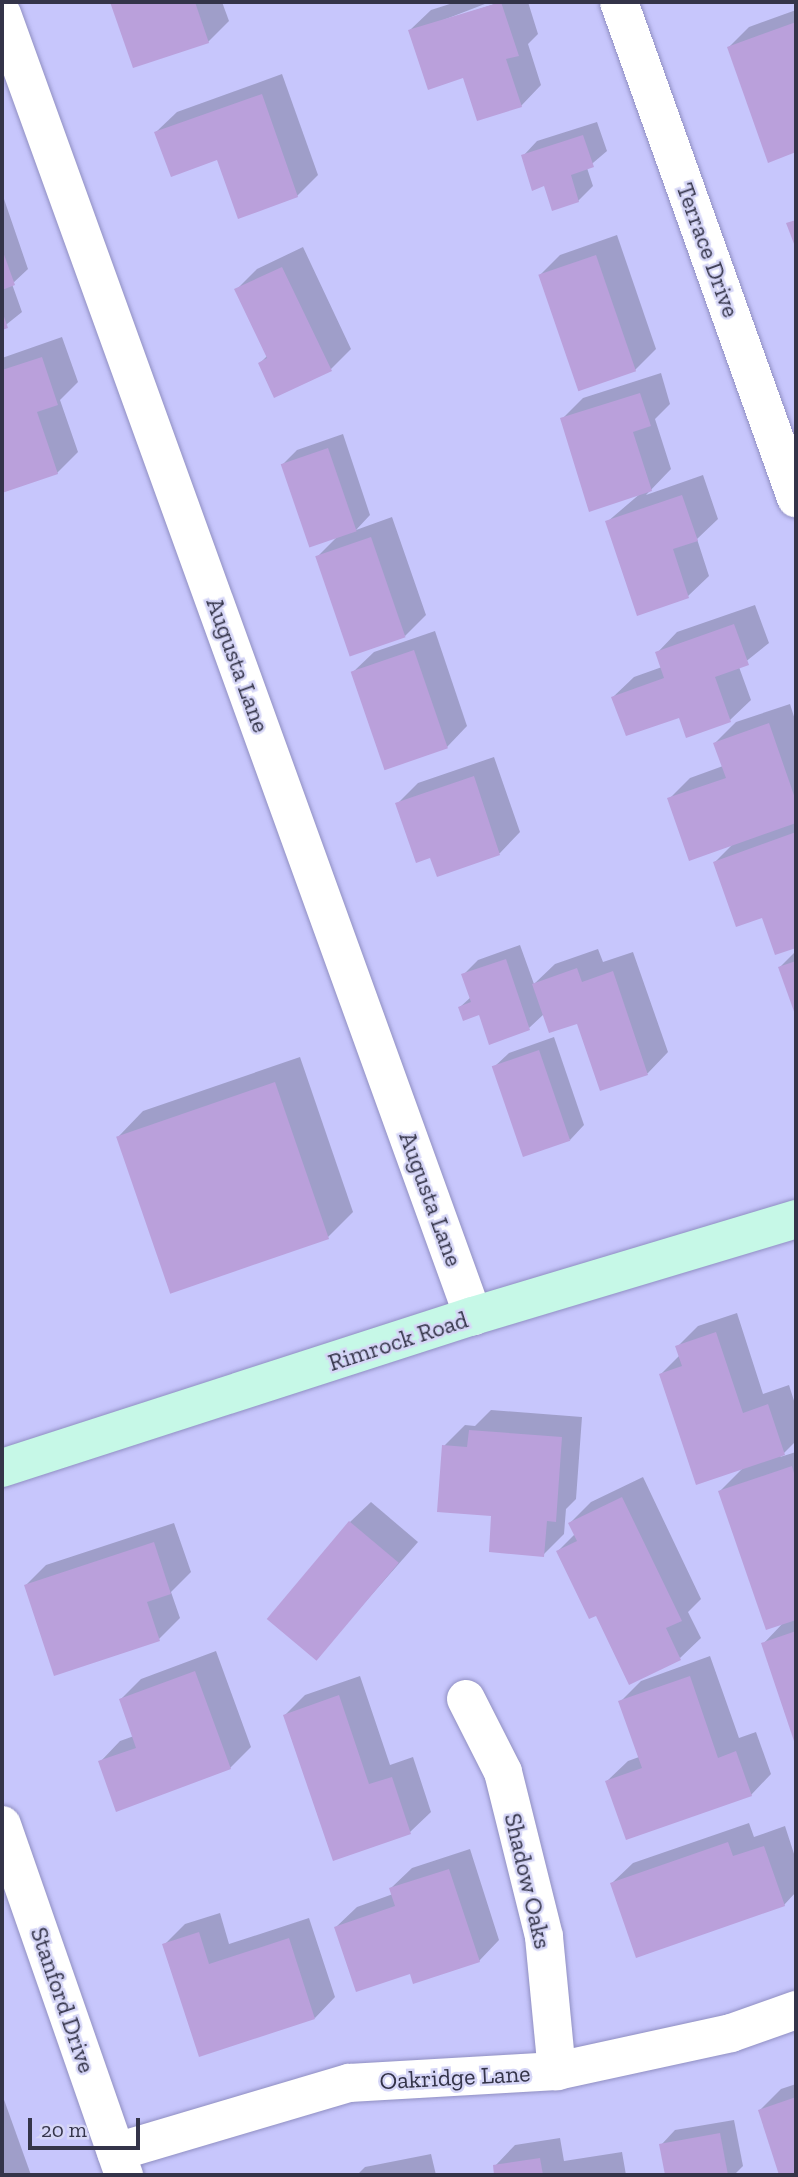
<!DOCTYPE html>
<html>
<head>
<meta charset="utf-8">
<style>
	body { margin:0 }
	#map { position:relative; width:798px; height:2177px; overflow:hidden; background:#c7c6fc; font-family:"Zilla Slab",serif }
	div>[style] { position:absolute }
	.shadow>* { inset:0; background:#0003 }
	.building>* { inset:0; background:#baa0db; transform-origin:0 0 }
	.roads { filter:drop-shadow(0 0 2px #908fc2) drop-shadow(0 0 2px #908fc2) }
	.minor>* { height:38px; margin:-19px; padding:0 19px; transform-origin:19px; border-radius:19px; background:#fff }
	.secondary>* { height:38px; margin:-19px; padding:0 19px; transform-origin:19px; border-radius:19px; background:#c6f8e7 }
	span { translate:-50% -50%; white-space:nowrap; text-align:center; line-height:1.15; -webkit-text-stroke:5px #d6d6f7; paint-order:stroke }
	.street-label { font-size:24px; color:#343449 }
	.frame { position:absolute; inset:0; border:4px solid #343449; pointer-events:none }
	.scale { position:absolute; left:28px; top:2118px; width:112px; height:32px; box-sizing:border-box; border:4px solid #343449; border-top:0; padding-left:9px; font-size:21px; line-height:24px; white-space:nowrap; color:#343449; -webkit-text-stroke:5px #d6d6f7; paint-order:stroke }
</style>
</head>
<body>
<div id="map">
	<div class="shadow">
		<div style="clip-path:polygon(112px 2px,222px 2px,229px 21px,208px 42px,134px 66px)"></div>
		<div style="clip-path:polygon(456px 2px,490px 2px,433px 24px,501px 2px,528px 2px,538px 34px,528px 44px,541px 85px,521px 106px,410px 30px,431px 10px)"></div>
		<div style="clip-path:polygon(796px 10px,796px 151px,769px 160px,729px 47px,749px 27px)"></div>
		<div style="clip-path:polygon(282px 74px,318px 175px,297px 196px,156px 132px,177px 112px)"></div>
		<div style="clip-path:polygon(597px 122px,607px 151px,587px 168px,593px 186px,578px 201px,545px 184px,523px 156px,537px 141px)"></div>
		<div style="clip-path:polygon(4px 199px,28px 269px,12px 284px,22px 312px,2px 328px)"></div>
		<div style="clip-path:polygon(617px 235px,656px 349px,635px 370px,540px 275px,560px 255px)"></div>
		<div style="clip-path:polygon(303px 247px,351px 349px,331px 369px,260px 363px,267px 356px,236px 290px,257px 269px)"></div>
		<div style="clip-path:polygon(62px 337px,78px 382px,60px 400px,78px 452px,57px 473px,2px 491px,2px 358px)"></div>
		<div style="clip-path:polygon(661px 373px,670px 404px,655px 419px,671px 469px,646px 495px,703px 475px,718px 519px,697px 539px,709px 576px,688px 596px,607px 522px,641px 493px,562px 419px,583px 398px)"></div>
		<div style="clip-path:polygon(343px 434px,370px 515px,356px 530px,392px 517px,426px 615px,405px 636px,317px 557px,338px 536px,283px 464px,297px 450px)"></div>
		<div style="clip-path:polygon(755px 605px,769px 643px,739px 667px,751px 700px,730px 720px,680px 715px,613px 697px,634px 677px,662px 667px,657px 653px,677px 632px)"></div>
		<div style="clip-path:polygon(435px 631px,467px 726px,447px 747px,353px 672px,374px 652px)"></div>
		<div style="clip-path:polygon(790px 704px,796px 723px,796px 946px,776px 953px,763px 916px,715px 862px,734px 843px,669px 799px,690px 778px,723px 766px,715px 743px,736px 722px)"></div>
		<div style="clip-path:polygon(494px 757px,520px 832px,500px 853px,438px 874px,431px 855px,397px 804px,418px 783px)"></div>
		<div style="clip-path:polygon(520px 945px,534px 984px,555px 964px,598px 949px,603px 962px,633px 952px,668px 1052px,648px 1073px,601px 1089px,578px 1021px,544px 1014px,529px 1028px,490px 1042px,480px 1013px,460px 1007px,471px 997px,463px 975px,478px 960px)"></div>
		<div style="clip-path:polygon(796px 951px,796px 1013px,780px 967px)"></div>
		<div style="clip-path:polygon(554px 1037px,584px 1125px,570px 1140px,494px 1067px,509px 1053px)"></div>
		<div style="clip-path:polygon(300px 1057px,353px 1212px,328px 1237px,118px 1137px,143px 1111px)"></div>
		<div style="clip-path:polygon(737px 1313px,763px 1394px,789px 1385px,796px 1407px,796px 1441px,780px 1457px,796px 1452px,796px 1742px,763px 1644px,784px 1622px,720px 1491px,744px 1467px,661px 1374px,680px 1355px,677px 1347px,698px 1326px)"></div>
		<div style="clip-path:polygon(491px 1410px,582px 1417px,576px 1499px,566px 1509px,564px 1534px,543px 1555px,493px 1514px,444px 1446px,465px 1425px,475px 1426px)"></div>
		<div style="clip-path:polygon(643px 1477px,701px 1599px,688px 1612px,701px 1638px,680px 1658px,597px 1614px,558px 1551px,575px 1534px,570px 1523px,591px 1502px)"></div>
		<div style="clip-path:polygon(371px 1502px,418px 1542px,315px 1659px,350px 1522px)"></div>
		<div style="clip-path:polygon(174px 1523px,191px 1572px,171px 1592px,180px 1618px,159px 1639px,26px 1585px,46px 1565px)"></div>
		<div style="clip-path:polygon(216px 1651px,251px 1747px,230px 1768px,100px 1762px,120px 1741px,134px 1736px,121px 1699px,141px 1679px)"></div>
		<div style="clip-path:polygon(710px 1656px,739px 1738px,756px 1732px,771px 1774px,751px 1795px,607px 1781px,628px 1761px,639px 1757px,620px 1702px,641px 1681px)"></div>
		<div style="clip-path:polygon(360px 1676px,390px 1765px,413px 1757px,431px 1812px,410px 1832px,285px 1715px,305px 1695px)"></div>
		<div style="clip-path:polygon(749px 1823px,754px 1837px,785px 1826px,796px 1860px,796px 1892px,784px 1905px,612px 1883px,633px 1863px)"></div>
		<div style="clip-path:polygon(470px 1849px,499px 1940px,479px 1961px,411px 1972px,336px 1927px,357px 1907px,393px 1894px,391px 1888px,412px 1868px)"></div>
		<div style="clip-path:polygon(220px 1913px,229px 1944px,309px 1918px,335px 1997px,315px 2018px,164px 1945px,185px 1924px)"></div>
		<div style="clip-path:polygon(796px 2084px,796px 2175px,781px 2175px,760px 2110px,781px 2089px)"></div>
		<div style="clip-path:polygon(2px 2094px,31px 2175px,2px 2175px)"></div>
		<div style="clip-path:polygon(734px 2120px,743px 2166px,734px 2175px,666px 2175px,661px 2145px,675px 2130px)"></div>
		<div style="clip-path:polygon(560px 2138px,564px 2161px,622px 2152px,626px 2175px,496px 2175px,495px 2166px,515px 2145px)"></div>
		<div style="clip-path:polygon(431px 2154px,436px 2175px,357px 2175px,365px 2167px)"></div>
	</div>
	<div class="building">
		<div style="clip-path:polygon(110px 2px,195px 2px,209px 43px,133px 68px)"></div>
		<div style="clip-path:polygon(501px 2px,519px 56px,506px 59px,522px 107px,477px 121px,463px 78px,428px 90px,408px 30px)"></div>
		<div style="clip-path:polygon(796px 22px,796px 152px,768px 163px,727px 47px)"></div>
		<div style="clip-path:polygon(262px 94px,298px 197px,238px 219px,217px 160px,171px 177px,154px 132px)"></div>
		<div style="clip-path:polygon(583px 135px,594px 167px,571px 175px,579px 202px,552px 211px,544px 186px,532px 191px,521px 155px)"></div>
		<div style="clip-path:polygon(796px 220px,796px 249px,786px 223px)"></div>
		<div style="clip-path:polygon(2px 249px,15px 285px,2px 290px)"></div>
		<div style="left:596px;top:255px;width:123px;height:61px;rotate:71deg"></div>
		<div style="clip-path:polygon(282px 267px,332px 371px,274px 398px,258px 363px,267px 358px,234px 289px)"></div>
		<div style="clip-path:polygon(2px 311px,8px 328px,2px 330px)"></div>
		<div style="clip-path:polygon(42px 357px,58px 405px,37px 412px,58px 474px,2px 493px,2px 370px)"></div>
		<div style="clip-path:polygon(640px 393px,651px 426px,633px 432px,652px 491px,589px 512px,560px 418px)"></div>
		<div style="left:328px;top:448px;width:88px;height:50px;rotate:71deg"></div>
		<div style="clip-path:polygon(682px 495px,698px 541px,673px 549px,689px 598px,637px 616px,605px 521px)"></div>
		<div style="left:371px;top:537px;width:106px;height:59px;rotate:71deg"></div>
		<div style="clip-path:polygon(734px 624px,749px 665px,715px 677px,731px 722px,686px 738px,679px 718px,626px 736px,611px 697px,664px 678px,655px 652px)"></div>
		<div style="left:414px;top:650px;width:104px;height:67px;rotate:71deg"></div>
		<div style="clip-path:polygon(769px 723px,796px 801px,796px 823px,689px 861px,667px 798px,726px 778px,713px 743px)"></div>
		<div style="clip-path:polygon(474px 776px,500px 855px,437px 877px,430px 858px,416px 863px,395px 803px)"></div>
		<div style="clip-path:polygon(796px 832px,796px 948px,775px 955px,762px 918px,736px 927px,713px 862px)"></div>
		<div style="clip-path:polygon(506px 959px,530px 1030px,489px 1045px,479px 1015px,463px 1021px,458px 1007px,471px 1002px,461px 974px)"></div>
		<div style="clip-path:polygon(796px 961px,796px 1017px,778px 967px)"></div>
		<div style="clip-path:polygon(577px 968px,582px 982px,613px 971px,648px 1075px,600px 1091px,577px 1024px,549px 1033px,532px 984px)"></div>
		<div style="left:539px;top:1050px;width:96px;height:50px;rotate:71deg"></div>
		<div style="left:275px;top:1082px;width:166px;height:168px;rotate:71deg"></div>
		<div style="clip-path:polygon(716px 1332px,743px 1413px,768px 1404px,785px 1455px,696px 1485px,659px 1374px,682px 1366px,675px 1346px)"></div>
		<div style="clip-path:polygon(469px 1430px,562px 1437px,556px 1522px,547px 1521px,544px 1557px,489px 1552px,491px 1516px,437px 1512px,442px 1445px,467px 1447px)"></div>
		<div style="clip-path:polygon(792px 1466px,796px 1480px,796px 1620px,766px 1630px,718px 1491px)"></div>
		<div style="clip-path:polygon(622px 1497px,682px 1621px,666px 1628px,681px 1660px,629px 1685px,596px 1616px,589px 1619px,556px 1551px,577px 1541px,568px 1523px)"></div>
		<div style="left:349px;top:1521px;width:65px;height:128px;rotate:40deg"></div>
		<div style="clip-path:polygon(154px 1542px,171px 1594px,147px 1602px,160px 1641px,54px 1676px,24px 1585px)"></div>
		<div style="clip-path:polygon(796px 1631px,796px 1747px,761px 1643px)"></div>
		<div style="clip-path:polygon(195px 1671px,231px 1769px,116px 1812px,98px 1761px,136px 1748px,119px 1699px)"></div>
		<div style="clip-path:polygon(690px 1676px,718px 1758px,736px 1751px,752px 1796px,626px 1840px,605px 1781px,642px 1768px,618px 1701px)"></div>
		<div style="clip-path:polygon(339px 1695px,369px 1784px,392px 1777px,411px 1834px,333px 1861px,283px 1715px)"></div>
		<div style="clip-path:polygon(728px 1842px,733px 1856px,764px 1846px,785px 1906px,636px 1958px,610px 1883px)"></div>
		<div style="clip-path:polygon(449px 1869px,480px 1962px,413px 1984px,410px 1974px,356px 1992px,334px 1927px,395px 1906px,389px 1888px)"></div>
		<div style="clip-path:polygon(199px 1932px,209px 1964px,289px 1938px,315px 2019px,199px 2057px,162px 1944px)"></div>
		<div style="clip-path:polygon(796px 2097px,796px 2175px,779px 2175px,758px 2110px)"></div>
		<div style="clip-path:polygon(720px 2133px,728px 2175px,665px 2175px,659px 2144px)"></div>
		<div style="clip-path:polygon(540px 2158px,543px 2175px,494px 2175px,493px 2165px)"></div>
	</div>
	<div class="roads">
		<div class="minor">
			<div style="left:619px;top:2px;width:527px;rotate:70.36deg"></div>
			<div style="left:2px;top:14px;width:1385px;rotate:70.11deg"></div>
			<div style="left:466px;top:1699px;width:82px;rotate:63.1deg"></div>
			<div style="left:503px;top:1772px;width:170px;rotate:76deg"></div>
			<div style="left:544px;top:1937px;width:135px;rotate:84.5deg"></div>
			<div style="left:2px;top:1825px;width:371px;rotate:70.8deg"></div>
			<div style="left:116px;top:2152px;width:243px;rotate:-16.5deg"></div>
			<div style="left:349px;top:2083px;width:208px;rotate:-3.3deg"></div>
			<div style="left:557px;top:2071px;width:178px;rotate:-12.3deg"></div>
			<div style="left:731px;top:2033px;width:69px;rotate:-19.5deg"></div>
		</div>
		<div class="secondary">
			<div style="left:2px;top:1468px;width:495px;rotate:-17.9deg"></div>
			<div style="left:473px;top:1316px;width:337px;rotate:-16.7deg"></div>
		</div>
	</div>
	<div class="street-label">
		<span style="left:708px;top:250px;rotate:70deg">Terrace Drive</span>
		<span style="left:238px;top:665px;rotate:70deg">Augusta Lane</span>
		<span style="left:431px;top:1199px;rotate:70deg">Augusta Lane</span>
		<span style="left:398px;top:1341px;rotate:-18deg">Rimrock Road</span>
		<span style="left:528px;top:1881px;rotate:77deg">Shadow Oaks</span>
		<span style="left:63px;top:2000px;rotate:71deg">Stanford Drive</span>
		<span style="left:455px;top:2077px;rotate:-3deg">Oakridge Lane</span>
	</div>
	<div class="frame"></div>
	<div class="scale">20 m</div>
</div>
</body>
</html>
